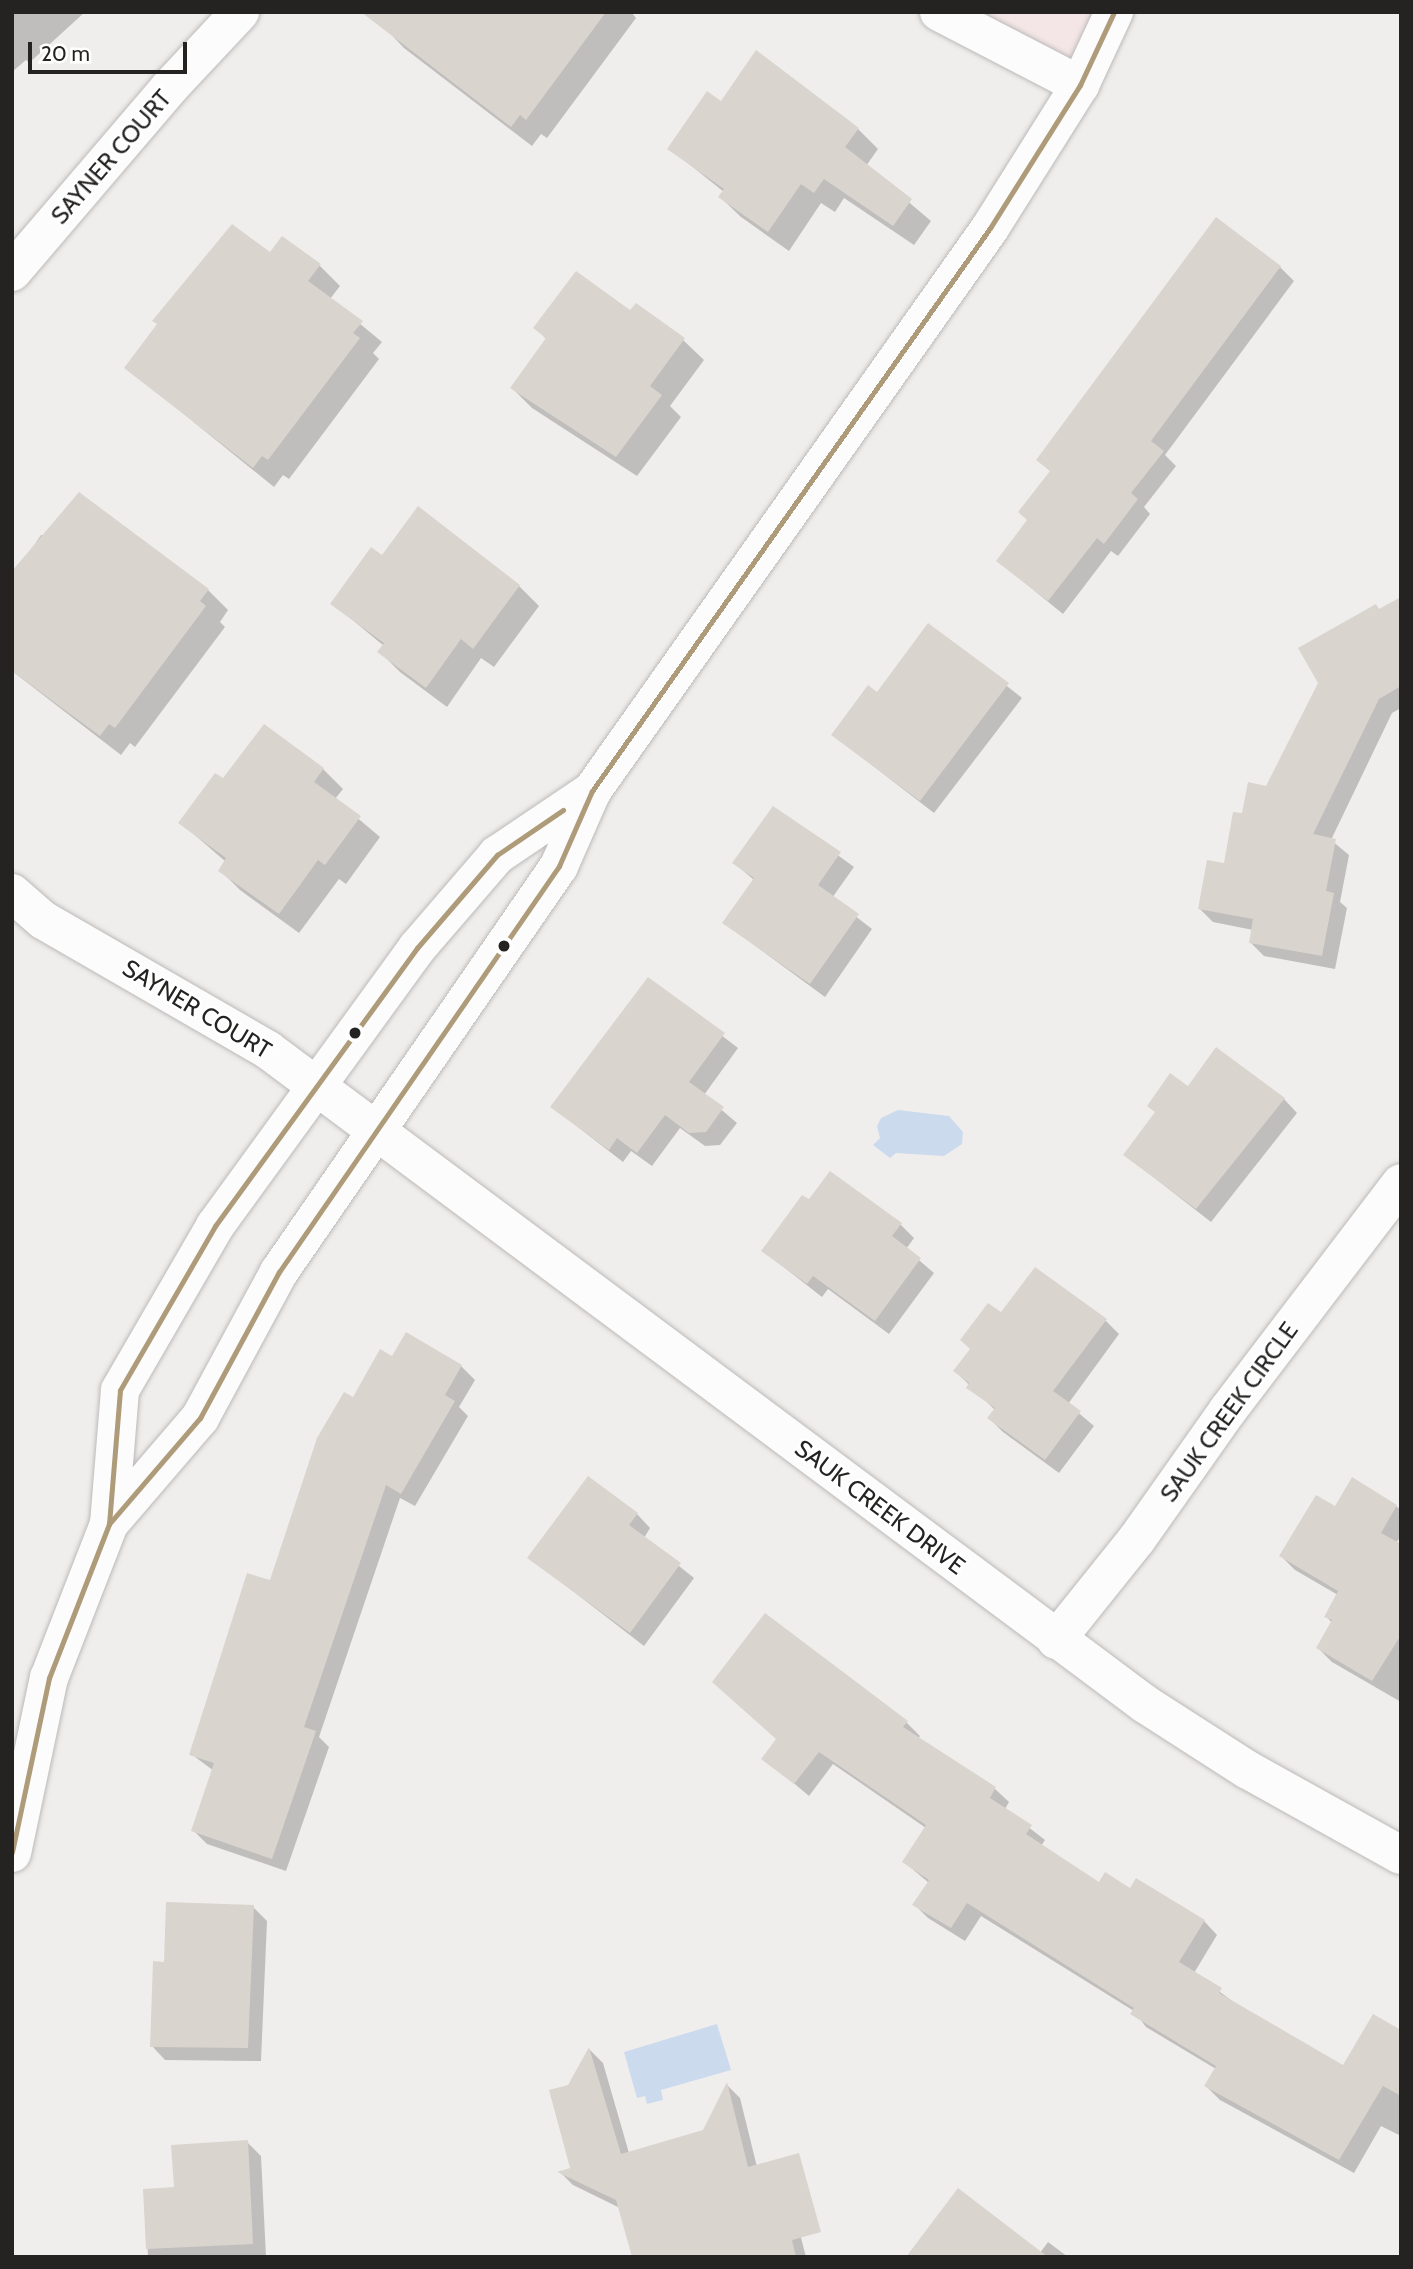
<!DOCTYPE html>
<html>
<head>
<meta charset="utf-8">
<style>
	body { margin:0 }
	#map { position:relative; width:1413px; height:2269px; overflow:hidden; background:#f0eeec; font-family:Cabin,sans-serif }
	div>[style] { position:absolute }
	.commercial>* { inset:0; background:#f4e5e6 }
	.water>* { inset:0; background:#ccdaee }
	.shadow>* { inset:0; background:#0003 }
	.building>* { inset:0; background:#d9d4ce }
	.roads { filter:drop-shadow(0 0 2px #bcbab9) drop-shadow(0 0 2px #bcbab9) }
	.minor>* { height:38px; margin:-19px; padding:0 19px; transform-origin:19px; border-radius:19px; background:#fdfcfc }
	.tertiary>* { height:38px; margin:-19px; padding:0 19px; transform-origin:19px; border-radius:19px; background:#fdfcfc }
	.bus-1>* { height:5px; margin:-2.5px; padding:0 2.5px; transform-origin:2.5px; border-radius:2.5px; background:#ae9b79 }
	.dots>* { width:19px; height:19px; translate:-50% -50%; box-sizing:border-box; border:4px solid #fff; border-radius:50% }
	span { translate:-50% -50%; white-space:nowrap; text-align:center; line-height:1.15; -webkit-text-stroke:5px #fff; paint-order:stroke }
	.street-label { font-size:24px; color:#242322 }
	.frame { position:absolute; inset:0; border:14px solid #242322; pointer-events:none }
	.scale { position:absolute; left:28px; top:42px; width:159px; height:32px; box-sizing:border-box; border:4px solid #242322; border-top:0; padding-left:9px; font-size:21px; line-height:24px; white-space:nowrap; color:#242322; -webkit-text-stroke:5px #fff; paint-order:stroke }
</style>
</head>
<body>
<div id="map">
	<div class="commercial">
		<div style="clip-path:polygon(939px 12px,1114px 12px,1080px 85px)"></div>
	</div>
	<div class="water">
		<div style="clip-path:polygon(898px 1110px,949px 1116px,963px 1132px,962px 1144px,944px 1156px,896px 1153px,890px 1158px,873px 1145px,880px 1138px,877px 1126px,881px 1118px)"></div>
		<div style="clip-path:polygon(717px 2024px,731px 2070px,661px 2090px,663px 2100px,647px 2104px,645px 2096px,637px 2098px,624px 2052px)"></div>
	</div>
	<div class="shadow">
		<div style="clip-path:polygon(12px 12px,85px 12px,29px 63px,26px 60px,12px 72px)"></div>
		<div style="clip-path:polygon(394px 12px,631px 12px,636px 18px,547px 138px,541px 134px,532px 146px,404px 48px,384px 27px)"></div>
		<div style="clip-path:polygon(721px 103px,858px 129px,878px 149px,866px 166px,931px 221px,914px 245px,844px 198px,835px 212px,821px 203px,789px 251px,741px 217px,720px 197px,724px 192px,669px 148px)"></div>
		<div style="clip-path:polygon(271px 254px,320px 266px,340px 286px,330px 299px,382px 342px,373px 353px,379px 359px,289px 479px,283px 475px,274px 487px,127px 368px)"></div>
		<div style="clip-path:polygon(1280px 267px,1294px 281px,1165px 455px,1176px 466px,1144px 507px,1150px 514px,1118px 556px,1111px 551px,1063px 614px,998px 561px,1028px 521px,1051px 472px,1038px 460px)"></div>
		<div style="clip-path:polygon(631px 312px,683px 340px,704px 360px,670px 406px,681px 417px,637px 476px,532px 408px,512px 388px,547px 340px,536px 328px)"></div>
		<div style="clip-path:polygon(41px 535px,208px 590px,228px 610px,220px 622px,225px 627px,135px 747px,130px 743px,121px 755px,12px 671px,12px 578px)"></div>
		<div style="clip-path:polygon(519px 586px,539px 606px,494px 667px,481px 658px,447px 707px,400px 672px,380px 652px,384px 646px,332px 603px)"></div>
		<div style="clip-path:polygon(1401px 599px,1401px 708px,1392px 713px,1331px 840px,1349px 855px,1340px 902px,1347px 908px,1335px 969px,1264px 956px,1250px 942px,1253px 930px,1213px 922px,1200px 909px,1225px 865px,1243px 815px,1267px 788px,1380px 611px)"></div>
		<div style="clip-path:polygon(929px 625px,1022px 698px,934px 813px,833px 735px,878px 695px)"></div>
		<div style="clip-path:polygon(323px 769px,343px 789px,335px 799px,380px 837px,346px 884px,339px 879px,299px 933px,240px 890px,220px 870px,226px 862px,181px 823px,223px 781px)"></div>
		<div style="clip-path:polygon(773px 808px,854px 867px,832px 898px,872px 929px,825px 997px,724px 923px,754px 880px,734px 863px)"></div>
		<div style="clip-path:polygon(648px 979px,738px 1048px,704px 1095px,737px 1123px,720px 1145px,705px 1146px,680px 1128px,652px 1166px,631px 1151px,623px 1162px,552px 1107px)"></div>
		<div style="clip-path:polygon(1189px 1089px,1284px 1099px,1297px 1113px,1211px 1222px,1125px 1155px,1156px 1113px)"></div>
		<div style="clip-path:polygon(809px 1202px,900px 1224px,914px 1238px,906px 1249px,934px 1273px,889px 1334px,828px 1289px,822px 1297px,763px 1251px)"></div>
		<div style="clip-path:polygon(1002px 1315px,1105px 1320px,1119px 1334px,1068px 1404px,1094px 1426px,1059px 1473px,1003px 1432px,989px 1418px,995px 1410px,955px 1371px)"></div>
		<div style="clip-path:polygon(393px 1358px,461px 1366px,475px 1380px,459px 1407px,468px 1416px,415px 1506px,400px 1498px,319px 1737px,329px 1747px,286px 1871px,207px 1844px,193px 1830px,214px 1771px,191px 1754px,353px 1400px)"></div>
		<div style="clip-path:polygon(1396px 1506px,1401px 1510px,1401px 1536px,1396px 1543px,1401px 1546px,1401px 1702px,1332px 1662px,1318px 1648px,1332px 1623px,1326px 1616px,1338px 1595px,1295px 1570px,1281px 1556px,1336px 1508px)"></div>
		<div style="clip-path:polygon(637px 1514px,650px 1528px,644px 1538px,694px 1578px,644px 1646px,530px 1558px)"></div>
		<div style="clip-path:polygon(906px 1722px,920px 1736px,918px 1739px,995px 1789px,1009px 1802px,1005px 1809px,1045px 1840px,1041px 1846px,1099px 1884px,1131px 1890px,1204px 1921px,1217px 1935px,1194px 1973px,1235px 2003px,1344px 2067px,1401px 2032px,1401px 2136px,1381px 2126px,1354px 2173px,1220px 2100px,1206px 2086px,1216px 2069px,1146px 2027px,1134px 2011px,981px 1916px,965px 1941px,928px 1918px,915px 1905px,929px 1883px,904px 1862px,926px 1828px,833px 1764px,809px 1796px,764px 1758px,778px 1739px)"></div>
		<div style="clip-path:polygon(253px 1907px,267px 1921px,261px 2061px,165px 2060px,152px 2046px,165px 1964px)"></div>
		<div style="clip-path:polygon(590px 2050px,603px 2063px,629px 2153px,705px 2132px,727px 2085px,740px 2098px,757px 2167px,785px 2176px,806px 2257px,633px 2257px,620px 2208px,573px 2185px,560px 2172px,572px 2169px,569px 2087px)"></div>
		<div style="clip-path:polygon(247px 2142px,261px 2156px,266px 2257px,148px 2257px,145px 2190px,175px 2189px)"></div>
		<div style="clip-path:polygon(1048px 2242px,1068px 2257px,908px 2257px,1040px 2253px)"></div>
	</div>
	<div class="building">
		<div style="clip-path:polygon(361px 12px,606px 12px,526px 120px,520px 115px,511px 127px)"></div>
		<div style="clip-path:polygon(756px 50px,859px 128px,845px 147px,912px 199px,893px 226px,824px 179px,814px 193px,801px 184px,768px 232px,718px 197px,724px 189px,667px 149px,707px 91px,721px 101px)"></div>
		<div style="clip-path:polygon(1216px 217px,1281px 266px,1151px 441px,1164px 451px,1131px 493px,1138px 499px,1104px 544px,1097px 538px,1048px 601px,996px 561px,1027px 520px,1018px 512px,1050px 471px,1036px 460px)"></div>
		<div style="clip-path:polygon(232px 224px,270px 252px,282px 236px,321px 264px,308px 281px,363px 321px,353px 333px,360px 338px,268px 460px,262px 456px,253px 468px,124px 368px,157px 324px,152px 321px)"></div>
		<div style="clip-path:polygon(576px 271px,630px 310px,636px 303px,685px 338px,650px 386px,662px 395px,616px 457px,510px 388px,546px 338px,533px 328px)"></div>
		<div style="clip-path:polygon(79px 492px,209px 589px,200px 601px,206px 606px,115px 728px,109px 724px,100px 736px,12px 671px,12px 571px)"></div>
		<div style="clip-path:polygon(418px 506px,520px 585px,473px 649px,461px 639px,426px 688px,377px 652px,384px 643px,330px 604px,371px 547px,382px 555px)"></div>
		<div style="clip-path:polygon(1401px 597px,1401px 686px,1379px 699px,1313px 834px,1336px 839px,1326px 891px,1334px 893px,1322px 956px,1249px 943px,1253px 919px,1198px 909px,1207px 860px,1224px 863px,1233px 812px,1242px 813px,1248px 782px,1266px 786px,1318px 683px,1298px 648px,1376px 604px,1379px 609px)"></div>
		<div style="clip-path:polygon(928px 623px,1009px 683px,920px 801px,831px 735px,868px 685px,877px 692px)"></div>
		<div style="clip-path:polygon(264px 724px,324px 768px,314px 782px,361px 816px,325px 865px,318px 860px,279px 914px,218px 871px,226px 858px,178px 823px,215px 773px,223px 778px)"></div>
		<div style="clip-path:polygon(773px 806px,841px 852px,818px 885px,859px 914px,810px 984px,722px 923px,754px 878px,732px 863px)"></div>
		<div style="clip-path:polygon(648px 977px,725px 1033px,689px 1082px,724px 1107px,706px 1132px,689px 1133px,665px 1115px,637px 1153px,617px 1138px,609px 1150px,550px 1107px)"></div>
		<div style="clip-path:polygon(1216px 1047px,1285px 1098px,1196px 1209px,1123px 1155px,1155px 1112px,1147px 1106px,1170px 1073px,1188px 1086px)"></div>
		<div style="clip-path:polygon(830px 1171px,902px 1223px,892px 1236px,921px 1258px,875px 1321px,813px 1276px,807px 1284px,761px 1251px,802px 1195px,809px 1199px)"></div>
		<div style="clip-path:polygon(1035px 1267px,1107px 1319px,1053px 1391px,1081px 1411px,1045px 1460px,987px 1418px,995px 1408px,966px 1388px,969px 1383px,953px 1371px,970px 1349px,960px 1340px,988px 1303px,1001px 1312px)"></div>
		<div style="clip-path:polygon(406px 1332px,462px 1365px,445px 1395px,455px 1401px,401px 1494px,386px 1485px,304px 1727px,316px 1731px,272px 1859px,191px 1831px,214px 1763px,189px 1755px,247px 1573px,270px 1580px,317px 1438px,344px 1392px,353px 1397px,380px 1349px,392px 1356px)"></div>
		<div style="clip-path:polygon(588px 1476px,638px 1513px,629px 1525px,681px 1563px,630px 1633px,527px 1558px)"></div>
		<div style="clip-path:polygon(1352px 1477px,1397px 1505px,1381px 1533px,1401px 1544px,1401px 1635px,1372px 1681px,1316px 1648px,1332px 1620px,1324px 1617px,1338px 1591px,1279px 1556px,1316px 1495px,1335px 1506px)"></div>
		<div style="clip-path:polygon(765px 1613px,908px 1721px,903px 1727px,996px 1787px,990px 1798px,1032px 1825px,1026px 1834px,1099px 1882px,1105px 1872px,1130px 1888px,1136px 1878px,1205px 1920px,1179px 1962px,1222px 1988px,1219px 1993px,1343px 2065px,1373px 2014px,1401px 2030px,1401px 2096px,1383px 2086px,1339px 2160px,1204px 2086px,1216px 2066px,1130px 2014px,1134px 2008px,967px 1903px,951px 1928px,912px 1905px,929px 1880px,902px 1862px,926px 1825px,819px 1752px,794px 1784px,761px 1759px,776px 1739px,712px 1682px)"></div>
		<div style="clip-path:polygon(166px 1902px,254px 1905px,248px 2048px,150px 2047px,153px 1961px,164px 1962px)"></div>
		<div style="clip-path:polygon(589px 2047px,621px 2154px,703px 2130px,727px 2082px,748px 2167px,799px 2153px,821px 2232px,792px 2240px,796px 2257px,632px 2257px,616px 2200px,557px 2172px,570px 2168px,549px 2090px,568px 2085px)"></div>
		<div style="clip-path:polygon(248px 2140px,253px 2244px,146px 2249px,143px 2189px,174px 2187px,171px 2145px)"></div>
		<div style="clip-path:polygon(958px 2188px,1048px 2257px,906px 2257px)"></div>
	</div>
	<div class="roads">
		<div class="minor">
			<div style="left:939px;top:12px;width:159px;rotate:27.4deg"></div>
			<div style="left:12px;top:272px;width:242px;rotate:-49.5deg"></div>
			<div style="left:169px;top:88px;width:104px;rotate:-46.9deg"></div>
			<div style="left:12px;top:893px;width:41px;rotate:41.1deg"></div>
			<div style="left:43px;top:920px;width:260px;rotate:30deg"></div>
			<div style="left:268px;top:1050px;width:1094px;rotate:36.71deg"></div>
			<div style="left:1145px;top:1704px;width:122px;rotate:32.7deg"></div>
			<div style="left:1248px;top:1770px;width:175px;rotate:29.1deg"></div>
			<div style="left:1056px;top:1640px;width:129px;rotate:-51.3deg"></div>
			<div style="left:1137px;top:1539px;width:158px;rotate:-54.8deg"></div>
			<div style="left:1228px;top:1410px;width:285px;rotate:-52.7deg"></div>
		</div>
		<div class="tertiary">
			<div style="left:109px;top:1524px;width:140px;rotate:-49.4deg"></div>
			<div style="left:200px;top:1418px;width:166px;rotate:-61.6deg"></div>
			<div style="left:279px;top:1272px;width:493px;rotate:-55.4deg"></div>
			<div style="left:559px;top:866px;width:82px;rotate:-66.3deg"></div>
			<div style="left:592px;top:791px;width:689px;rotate:-54.74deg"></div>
			<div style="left:990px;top:228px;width:169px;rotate:-57.8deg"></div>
			<div style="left:1080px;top:85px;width:81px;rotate:-65deg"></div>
			<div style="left:12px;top:1853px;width:179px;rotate:-78.1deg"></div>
			<div style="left:49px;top:1678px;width:165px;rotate:-68.7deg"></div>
			<div style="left:109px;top:1524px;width:134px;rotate:-85.3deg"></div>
			<div style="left:120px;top:1390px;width:190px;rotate:-59.9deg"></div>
			<div style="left:215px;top:1226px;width:344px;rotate:-54deg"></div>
			<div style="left:417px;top:948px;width:123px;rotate:-49.3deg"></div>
			<div style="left:497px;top:855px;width:115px;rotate:-34deg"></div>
		</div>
	</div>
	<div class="bus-1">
		<div style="left:109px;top:1524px;width:140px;rotate:-49.4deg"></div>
		<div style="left:200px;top:1418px;width:166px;rotate:-61.6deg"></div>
		<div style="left:279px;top:1272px;width:493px;rotate:-55.4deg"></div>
		<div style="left:559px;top:866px;width:82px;rotate:-66.3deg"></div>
		<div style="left:592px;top:791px;width:689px;rotate:-54.74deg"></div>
		<div style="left:990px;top:228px;width:169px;rotate:-57.8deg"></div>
		<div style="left:1080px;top:85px;width:81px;rotate:-65deg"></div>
		<div style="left:12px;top:1852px;width:178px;rotate:-78deg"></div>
		<div style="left:49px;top:1678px;width:165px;rotate:-68.7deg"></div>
		<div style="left:109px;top:1524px;width:134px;rotate:-85.3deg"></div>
		<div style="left:120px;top:1390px;width:190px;rotate:-59.9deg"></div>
		<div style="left:215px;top:1226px;width:344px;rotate:-54deg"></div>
		<div style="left:417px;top:948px;width:123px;rotate:-49.3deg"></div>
		<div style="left:497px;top:855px;width:80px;rotate:-34.3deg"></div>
	</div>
	<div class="dots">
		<div style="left:504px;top:946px;background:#242322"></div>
		<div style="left:355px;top:1033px;background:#242322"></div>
	</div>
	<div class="street-label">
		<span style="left:111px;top:157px;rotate:-49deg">SAYNER COURT</span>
		<span style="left:197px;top:1009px;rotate:31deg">SAYNER COURT</span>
		<span style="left:1229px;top:1412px;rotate:-54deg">SAUK CREEK CIRCLE</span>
		<span style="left:880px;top:1507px;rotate:37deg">SAUK CREEK DRIVE</span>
	</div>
	<div class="frame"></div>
	<div class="scale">20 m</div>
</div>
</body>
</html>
